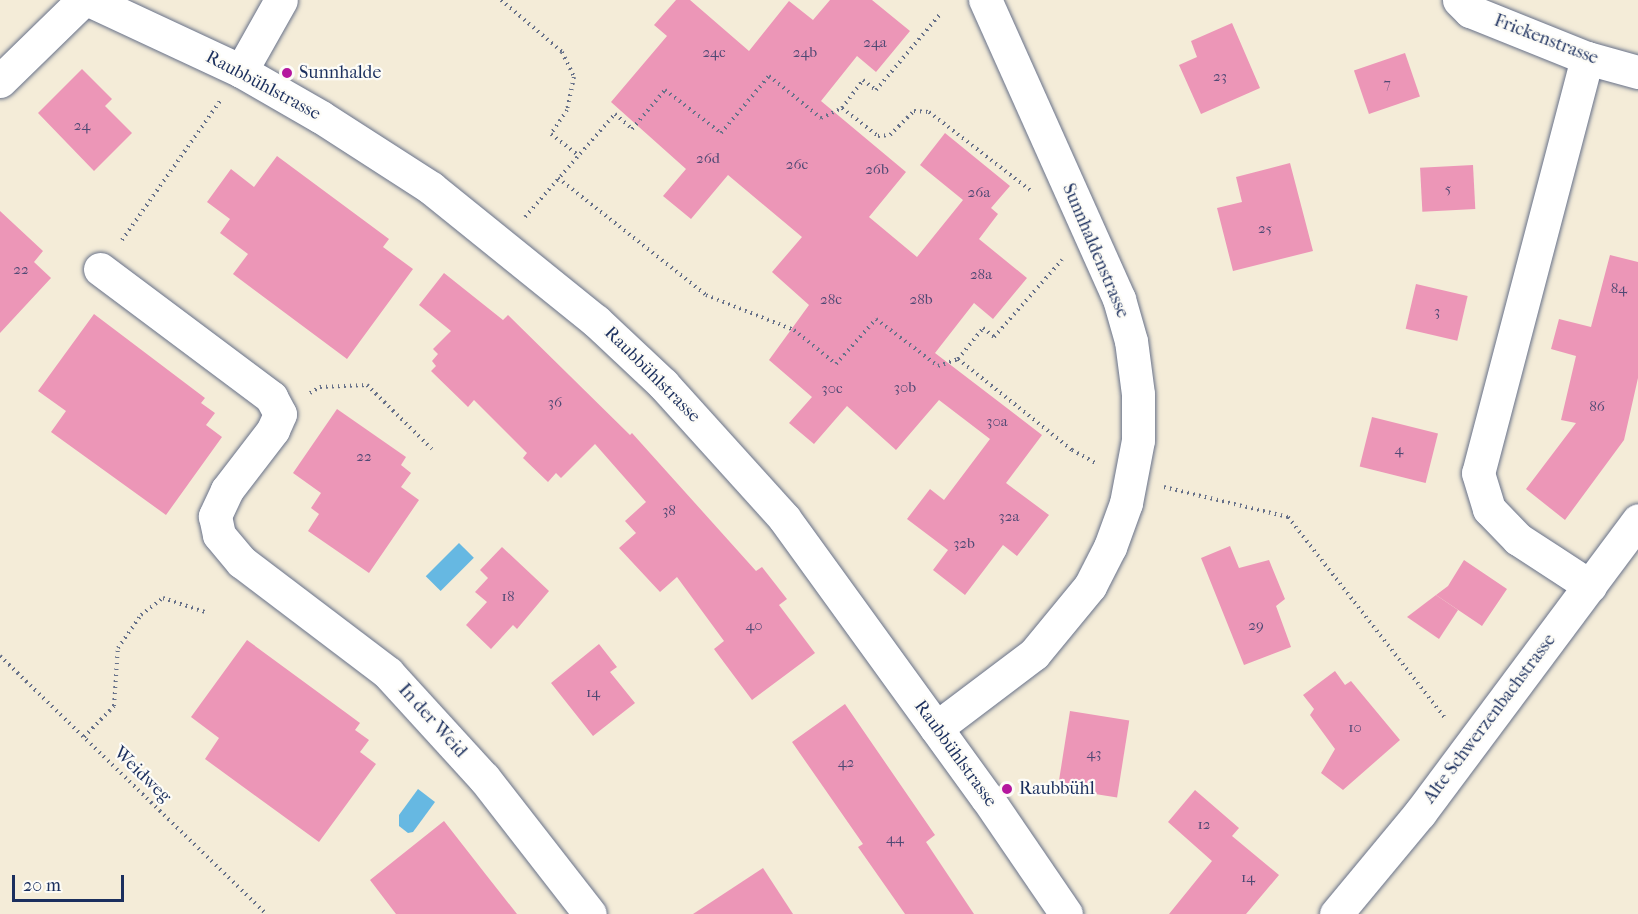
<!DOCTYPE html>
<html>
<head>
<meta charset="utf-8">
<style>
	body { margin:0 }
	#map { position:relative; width:1638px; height:914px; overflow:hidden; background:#f4ecd8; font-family:"IM FELL French Canon",serif }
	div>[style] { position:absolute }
	.water>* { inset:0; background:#66b8e2; transform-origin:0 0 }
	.building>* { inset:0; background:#ec96b7; transform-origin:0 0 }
	.path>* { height:4px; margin-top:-2px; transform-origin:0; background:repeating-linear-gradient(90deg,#677189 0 1.5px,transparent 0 6px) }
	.roads { filter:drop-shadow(0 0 2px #677189) drop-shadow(0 0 2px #677189) }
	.minor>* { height:33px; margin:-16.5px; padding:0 16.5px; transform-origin:16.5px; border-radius:16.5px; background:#fff }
	.dots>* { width:16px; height:16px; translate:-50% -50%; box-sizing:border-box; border:3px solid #fdfcf7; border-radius:50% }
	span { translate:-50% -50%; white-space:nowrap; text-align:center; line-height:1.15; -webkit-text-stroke:4.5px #fdfcf7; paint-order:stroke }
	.number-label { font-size:15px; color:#4f4974 }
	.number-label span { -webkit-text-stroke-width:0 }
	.street-label { font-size:18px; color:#1b2f5e }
	.poi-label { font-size:18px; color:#1b2f5e }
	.left { translate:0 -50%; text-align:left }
	.scale { position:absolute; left:12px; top:875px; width:112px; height:27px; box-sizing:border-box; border:3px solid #1b2f5e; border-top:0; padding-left:8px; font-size:18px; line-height:21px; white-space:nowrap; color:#1b2f5e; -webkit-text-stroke:4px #fdfcf7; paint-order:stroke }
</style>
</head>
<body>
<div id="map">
	<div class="water">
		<div style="left:459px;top:543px;width:21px;height:47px;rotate:45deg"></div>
		<div style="clip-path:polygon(418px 789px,435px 802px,413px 832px,408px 833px,399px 826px,399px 815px)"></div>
	</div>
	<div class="building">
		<div style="clip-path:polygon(676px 0,690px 0,749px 51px,789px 1px,813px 20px,830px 0,872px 0,910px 31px,876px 72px,857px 56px,821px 101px,906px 172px,869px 217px,917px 257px,963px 200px,920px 165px,945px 133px,1010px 186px,991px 208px,998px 214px,979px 239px,1027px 278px,993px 319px,974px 303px,935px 353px,1042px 435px,1006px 483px,1049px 515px,1017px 556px,1003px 545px,965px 595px,933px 570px,948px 550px,907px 519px,930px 489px,944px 500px,990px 439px,939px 400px,896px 450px,847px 406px,814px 444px,789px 423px,812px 397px,769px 360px,809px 305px,772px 272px,802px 237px,728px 175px,691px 219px,663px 196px,686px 169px,611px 102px,667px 36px,654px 25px)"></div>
		<div style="clip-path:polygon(1232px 23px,1260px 88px,1201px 114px,1179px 65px,1197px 57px,1191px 41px)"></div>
		<div style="left:1405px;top:53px;width:46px;height:54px;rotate:71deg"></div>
		<div style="clip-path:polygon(82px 69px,112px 99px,105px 106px,132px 133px,94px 171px,38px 113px)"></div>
		<div style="clip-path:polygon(277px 156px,389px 239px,383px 247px,413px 269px,347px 359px,233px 274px,248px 254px,220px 233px,230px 219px,207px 202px,231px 169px,254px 187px)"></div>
		<div style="clip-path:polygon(1290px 163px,1313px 251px,1233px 271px,1217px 208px,1242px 202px,1236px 177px)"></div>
		<div style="left:1473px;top:165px;width:44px;height:53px;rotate:87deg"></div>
		<div style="clip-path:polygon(0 211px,43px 251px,34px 262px,51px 278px,0 333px)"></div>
		<div style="clip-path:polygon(1610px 255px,1638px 262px,1638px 378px,1624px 440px,1565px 520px,1526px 489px,1576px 423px,1561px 420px,1576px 356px,1551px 349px,1559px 319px,1591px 327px)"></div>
		<div style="clip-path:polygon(444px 273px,503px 320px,508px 315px,630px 435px,632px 433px,756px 571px,762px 567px,787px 599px,779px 605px,815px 653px,752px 700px,714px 649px,724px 641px,677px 577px,660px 592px,619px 548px,636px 533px,625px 521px,646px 502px,595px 444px,561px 478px,556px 473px,548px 482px,523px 458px,527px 453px,474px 400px,468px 407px,431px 371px,436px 366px,432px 361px,438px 354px,433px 349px,451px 331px,419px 305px)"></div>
		<div style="left:1416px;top:284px;width:53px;height:46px;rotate:13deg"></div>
		<div style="clip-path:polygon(94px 314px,205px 398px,201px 403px,215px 413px,206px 425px,222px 437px,166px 515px,51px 432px,66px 411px,38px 391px)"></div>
		<div style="clip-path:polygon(337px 409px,406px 457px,401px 465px,411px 473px,401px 487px,419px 500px,369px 573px,308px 531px,319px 514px,311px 508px,321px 493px,293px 473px)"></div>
		<div style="left:1372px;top:417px;width:68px;height:51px;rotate:14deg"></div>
		<div style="clip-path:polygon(1230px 546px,1239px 568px,1269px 560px,1285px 599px,1276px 606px,1291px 647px,1244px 665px,1201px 558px)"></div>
		<div style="clip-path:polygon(502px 547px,549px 591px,517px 629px,513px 625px,491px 649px,466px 625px,487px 602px,475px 592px,488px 578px,480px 570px)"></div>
		<div style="clip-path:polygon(1464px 560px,1507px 589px,1482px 626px,1436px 595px,1448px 586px)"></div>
		<div style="clip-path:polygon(1436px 595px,1458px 610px,1439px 639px,1407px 617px)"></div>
		<div style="clip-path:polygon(247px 640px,360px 723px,355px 730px,369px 740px,360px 752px,376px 764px,319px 842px,205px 759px,219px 738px,191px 717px)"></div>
		<div style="clip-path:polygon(599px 644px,617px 667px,610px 672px,635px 703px,593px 736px,551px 683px)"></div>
		<div style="clip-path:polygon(1335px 671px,1345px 685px,1351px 681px,1400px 740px,1343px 790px,1321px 773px,1335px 749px,1310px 715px,1314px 709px,1303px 695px)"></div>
		<div style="clip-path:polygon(845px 704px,935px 835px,926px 842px,974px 914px,905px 914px,858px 847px,863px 844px,792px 742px)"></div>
		<div style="left:1070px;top:711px;width:60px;height:78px;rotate:9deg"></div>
		<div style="clip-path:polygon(1195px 790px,1239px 828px,1232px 836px,1279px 875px,1246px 914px,1169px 914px,1212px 861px,1168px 822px)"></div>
		<div style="clip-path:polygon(444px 821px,487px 876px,517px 914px,396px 914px,370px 880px)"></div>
		<div style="clip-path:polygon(763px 868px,793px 914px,693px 914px)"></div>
	</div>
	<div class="path">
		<div style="left:501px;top:0;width:80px;rotate:40.4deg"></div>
		<div style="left:562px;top:52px;width:28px;rotate:64deg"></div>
		<div style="left:574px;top:77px;width:34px;rotate:102deg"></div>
		<div style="left:567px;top:110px;width:29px;rotate:124deg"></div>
		<div style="left:551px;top:134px;width:36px;rotate:38deg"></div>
		<div style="left:842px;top:108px;width:35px;rotate:-53deg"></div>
		<div style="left:863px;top:80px;width:16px;rotate:38deg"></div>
		<div style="left:876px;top:90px;width:101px;rotate:-49.8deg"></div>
		<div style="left:558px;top:178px;width:189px;rotate:38.3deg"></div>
		<div style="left:706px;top:295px;width:95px;rotate:21.7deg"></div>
		<div style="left:794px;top:330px;width:54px;rotate:39deg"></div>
		<div style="left:836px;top:364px;width:60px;rotate:-48.4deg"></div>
		<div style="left:876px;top:319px;width:78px;rotate:37.2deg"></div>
		<div style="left:938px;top:366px;width:21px;rotate:-19deg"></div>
		<div style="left:958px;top:359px;width:146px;rotate:38.6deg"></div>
		<div style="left:1072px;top:450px;width:29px;rotate:29deg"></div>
		<div style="left:525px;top:217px;width:137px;rotate:-48.9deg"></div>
		<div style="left:615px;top:114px;width:23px;rotate:41deg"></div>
		<div style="left:632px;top:129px;width:51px;rotate:-49.8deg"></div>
		<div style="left:665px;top:90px;width:71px;rotate:37.5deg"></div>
		<div style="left:721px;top:133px;width:75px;rotate:-49.9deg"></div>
		<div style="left:769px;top:76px;width:67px;rotate:38.9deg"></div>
		<div style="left:821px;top:118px;width:23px;rotate:-25deg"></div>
		<div style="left:842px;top:108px;width:46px;rotate:37.9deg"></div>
		<div style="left:878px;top:136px;width:12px;rotate:-5deg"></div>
		<div style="left:890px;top:135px;width:34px;rotate:-45deg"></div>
		<div style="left:914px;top:111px;width:15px;rotate:4deg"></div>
		<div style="left:929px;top:112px;width:128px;rotate:37.7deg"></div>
		<div style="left:122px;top:240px;width:170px;rotate:-54.8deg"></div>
		<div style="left:958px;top:359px;width:40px;rotate:-51deg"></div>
		<div style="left:983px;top:328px;width:14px;rotate:39deg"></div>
		<div style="left:994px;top:337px;width:103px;rotate:-48.6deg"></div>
		<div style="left:310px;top:393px;width:12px;rotate:-31deg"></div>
		<div style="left:320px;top:387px;width:47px;rotate:-2.4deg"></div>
		<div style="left:367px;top:385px;width:91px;rotate:44.6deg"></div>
		<div style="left:1164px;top:487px;width:128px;rotate:13.6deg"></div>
		<div style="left:1288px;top:517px;width:255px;rotate:52deg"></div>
		<div style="left:0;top:656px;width:371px;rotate:44.1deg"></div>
		<div style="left:84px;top:737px;width:43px;rotate:-45.9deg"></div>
		<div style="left:114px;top:706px;width:58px;rotate:-86.1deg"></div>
		<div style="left:118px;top:648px;width:40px;rotate:-55.1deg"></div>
		<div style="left:141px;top:615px;width:28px;rotate:-38deg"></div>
		<div style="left:163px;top:598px;width:44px;rotate:18.4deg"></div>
	</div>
	<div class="roads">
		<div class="minor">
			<div style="left:89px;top:0;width:168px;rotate:25deg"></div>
			<div style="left:241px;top:71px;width:92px;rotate:29.9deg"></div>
			<div style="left:321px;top:117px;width:131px;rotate:32.8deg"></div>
			<div style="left:431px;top:188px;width:212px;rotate:38.9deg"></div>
			<div style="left:596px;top:321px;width:92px;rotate:43.2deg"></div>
			<div style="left:663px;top:384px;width:181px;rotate:47.9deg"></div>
			<div style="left:784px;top:518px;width:346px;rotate:54.1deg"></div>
			<div style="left:987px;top:798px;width:140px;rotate:55.7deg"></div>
			<div style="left:1459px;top:0;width:16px;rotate:45deg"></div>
			<div style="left:1470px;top:11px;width:126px;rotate:21.9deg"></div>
			<div style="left:1587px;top:58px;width:53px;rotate:15.4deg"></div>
			<div style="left:1587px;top:58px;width:429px;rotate:104.7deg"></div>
			<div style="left:1478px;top:473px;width:38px;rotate:73deg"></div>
			<div style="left:1489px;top:509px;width:42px;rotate:46deg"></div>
			<div style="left:1518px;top:539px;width:86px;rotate:33.1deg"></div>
			<div style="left:241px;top:71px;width:81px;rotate:-60.6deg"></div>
			<div style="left:0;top:81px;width:116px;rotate:-44.3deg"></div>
			<div style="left:100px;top:269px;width:214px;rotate:36.8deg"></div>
			<div style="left:271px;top:397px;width:19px;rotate:62deg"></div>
			<div style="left:280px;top:414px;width:17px;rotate:114deg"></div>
			<div style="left:273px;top:430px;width:76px;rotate:127.5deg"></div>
			<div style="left:227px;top:490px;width:29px;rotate:115deg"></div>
			<div style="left:215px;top:516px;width:19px;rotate:78deg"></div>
			<div style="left:219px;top:535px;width:35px;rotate:50deg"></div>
			<div style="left:242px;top:562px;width:183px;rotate:37.2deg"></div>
			<div style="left:388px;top:673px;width:142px;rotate:47.6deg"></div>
			<div style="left:484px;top:778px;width:172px;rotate:52.1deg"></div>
			<div style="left:936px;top:728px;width:123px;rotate:-37.1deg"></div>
			<div style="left:1034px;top:654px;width:88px;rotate:-50.5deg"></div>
			<div style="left:1090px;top:586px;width:44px;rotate:-62.9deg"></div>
			<div style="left:1110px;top:547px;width:47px;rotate:-70deg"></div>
			<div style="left:1126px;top:503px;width:64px;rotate:-79.2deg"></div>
			<div style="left:1138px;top:440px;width:46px;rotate:-90deg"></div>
			<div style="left:1138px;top:394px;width:53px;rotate:-97.5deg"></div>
			<div style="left:1131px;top:341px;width:44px;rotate:-105.9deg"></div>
			<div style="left:1119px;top:299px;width:328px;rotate:-114.1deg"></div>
			<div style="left:1336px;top:914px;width:131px;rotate:-50.3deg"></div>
			<div style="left:1420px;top:813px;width:365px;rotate:-53.3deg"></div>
		</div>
	</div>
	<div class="dots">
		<div style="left:287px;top:73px;background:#b5179e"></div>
		<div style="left:1007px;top:789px;background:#b5179e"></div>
	</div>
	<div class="number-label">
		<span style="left:875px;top:43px">24a</span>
		<span style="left:714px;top:53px">24c</span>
		<span style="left:805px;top:53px">24b</span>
		<span style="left:1220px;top:77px">23</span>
		<span style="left:1387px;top:84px">7</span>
		<span style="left:82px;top:126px">24</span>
		<span style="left:708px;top:159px">26d</span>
		<span style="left:797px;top:165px">26c</span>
		<span style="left:877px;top:170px">26b</span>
		<span style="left:1448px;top:189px">5</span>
		<span style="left:979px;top:193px">26a</span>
		<span style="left:1265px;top:229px">25</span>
		<span style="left:21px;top:270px">22</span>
		<span style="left:981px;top:275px">28a</span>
		<span style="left:1619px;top:289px">84</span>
		<span style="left:831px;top:300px">28c</span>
		<span style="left:921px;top:300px">28b</span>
		<span style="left:1437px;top:312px">3</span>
		<span style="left:905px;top:388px">30b</span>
		<span style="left:832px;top:389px">30c</span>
		<span style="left:555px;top:403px">36</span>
		<span style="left:1597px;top:407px">86</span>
		<span style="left:997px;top:422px">30a</span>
		<span style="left:1399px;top:450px">4</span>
		<span style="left:364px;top:457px">22</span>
		<span style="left:669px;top:511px">38</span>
		<span style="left:1009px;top:517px">32a</span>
		<span style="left:964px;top:544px">32b</span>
		<span style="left:508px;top:597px">18</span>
		<span style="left:754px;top:626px">40</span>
		<span style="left:1256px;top:626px">29</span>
		<span style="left:593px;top:693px">14</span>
		<span style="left:1355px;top:728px">10</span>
		<span style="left:1094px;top:754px">43</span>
		<span style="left:846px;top:763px">42</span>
		<span style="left:1204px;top:825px">12</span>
		<span style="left:895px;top:839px">44</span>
		<span style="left:1248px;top:878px">14</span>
	</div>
	<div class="street-label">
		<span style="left:1546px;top:40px;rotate:21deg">Frickenstrasse</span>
		<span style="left:263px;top:86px;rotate:28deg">Raubbühlstrasse</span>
		<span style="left:1095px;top:251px;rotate:67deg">Sunnhaldenstrasse</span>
		<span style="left:652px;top:375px;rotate:45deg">Raubbühlstrasse</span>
		<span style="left:1490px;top:719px;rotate:-53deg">Alte Schwerzenbachstrasse</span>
		<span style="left:432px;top:721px;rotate:48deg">In der Weid</span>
		<span style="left:955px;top:754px;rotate:54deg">Raubbühlstrasse</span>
		<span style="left:142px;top:775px;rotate:44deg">Weidweg</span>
	</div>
	<div class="poi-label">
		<span class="left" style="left:299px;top:73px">Sunnhalde</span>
		<span class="left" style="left:1019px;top:789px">Raubbühl</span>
	</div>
	<div class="scale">20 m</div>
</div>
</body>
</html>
